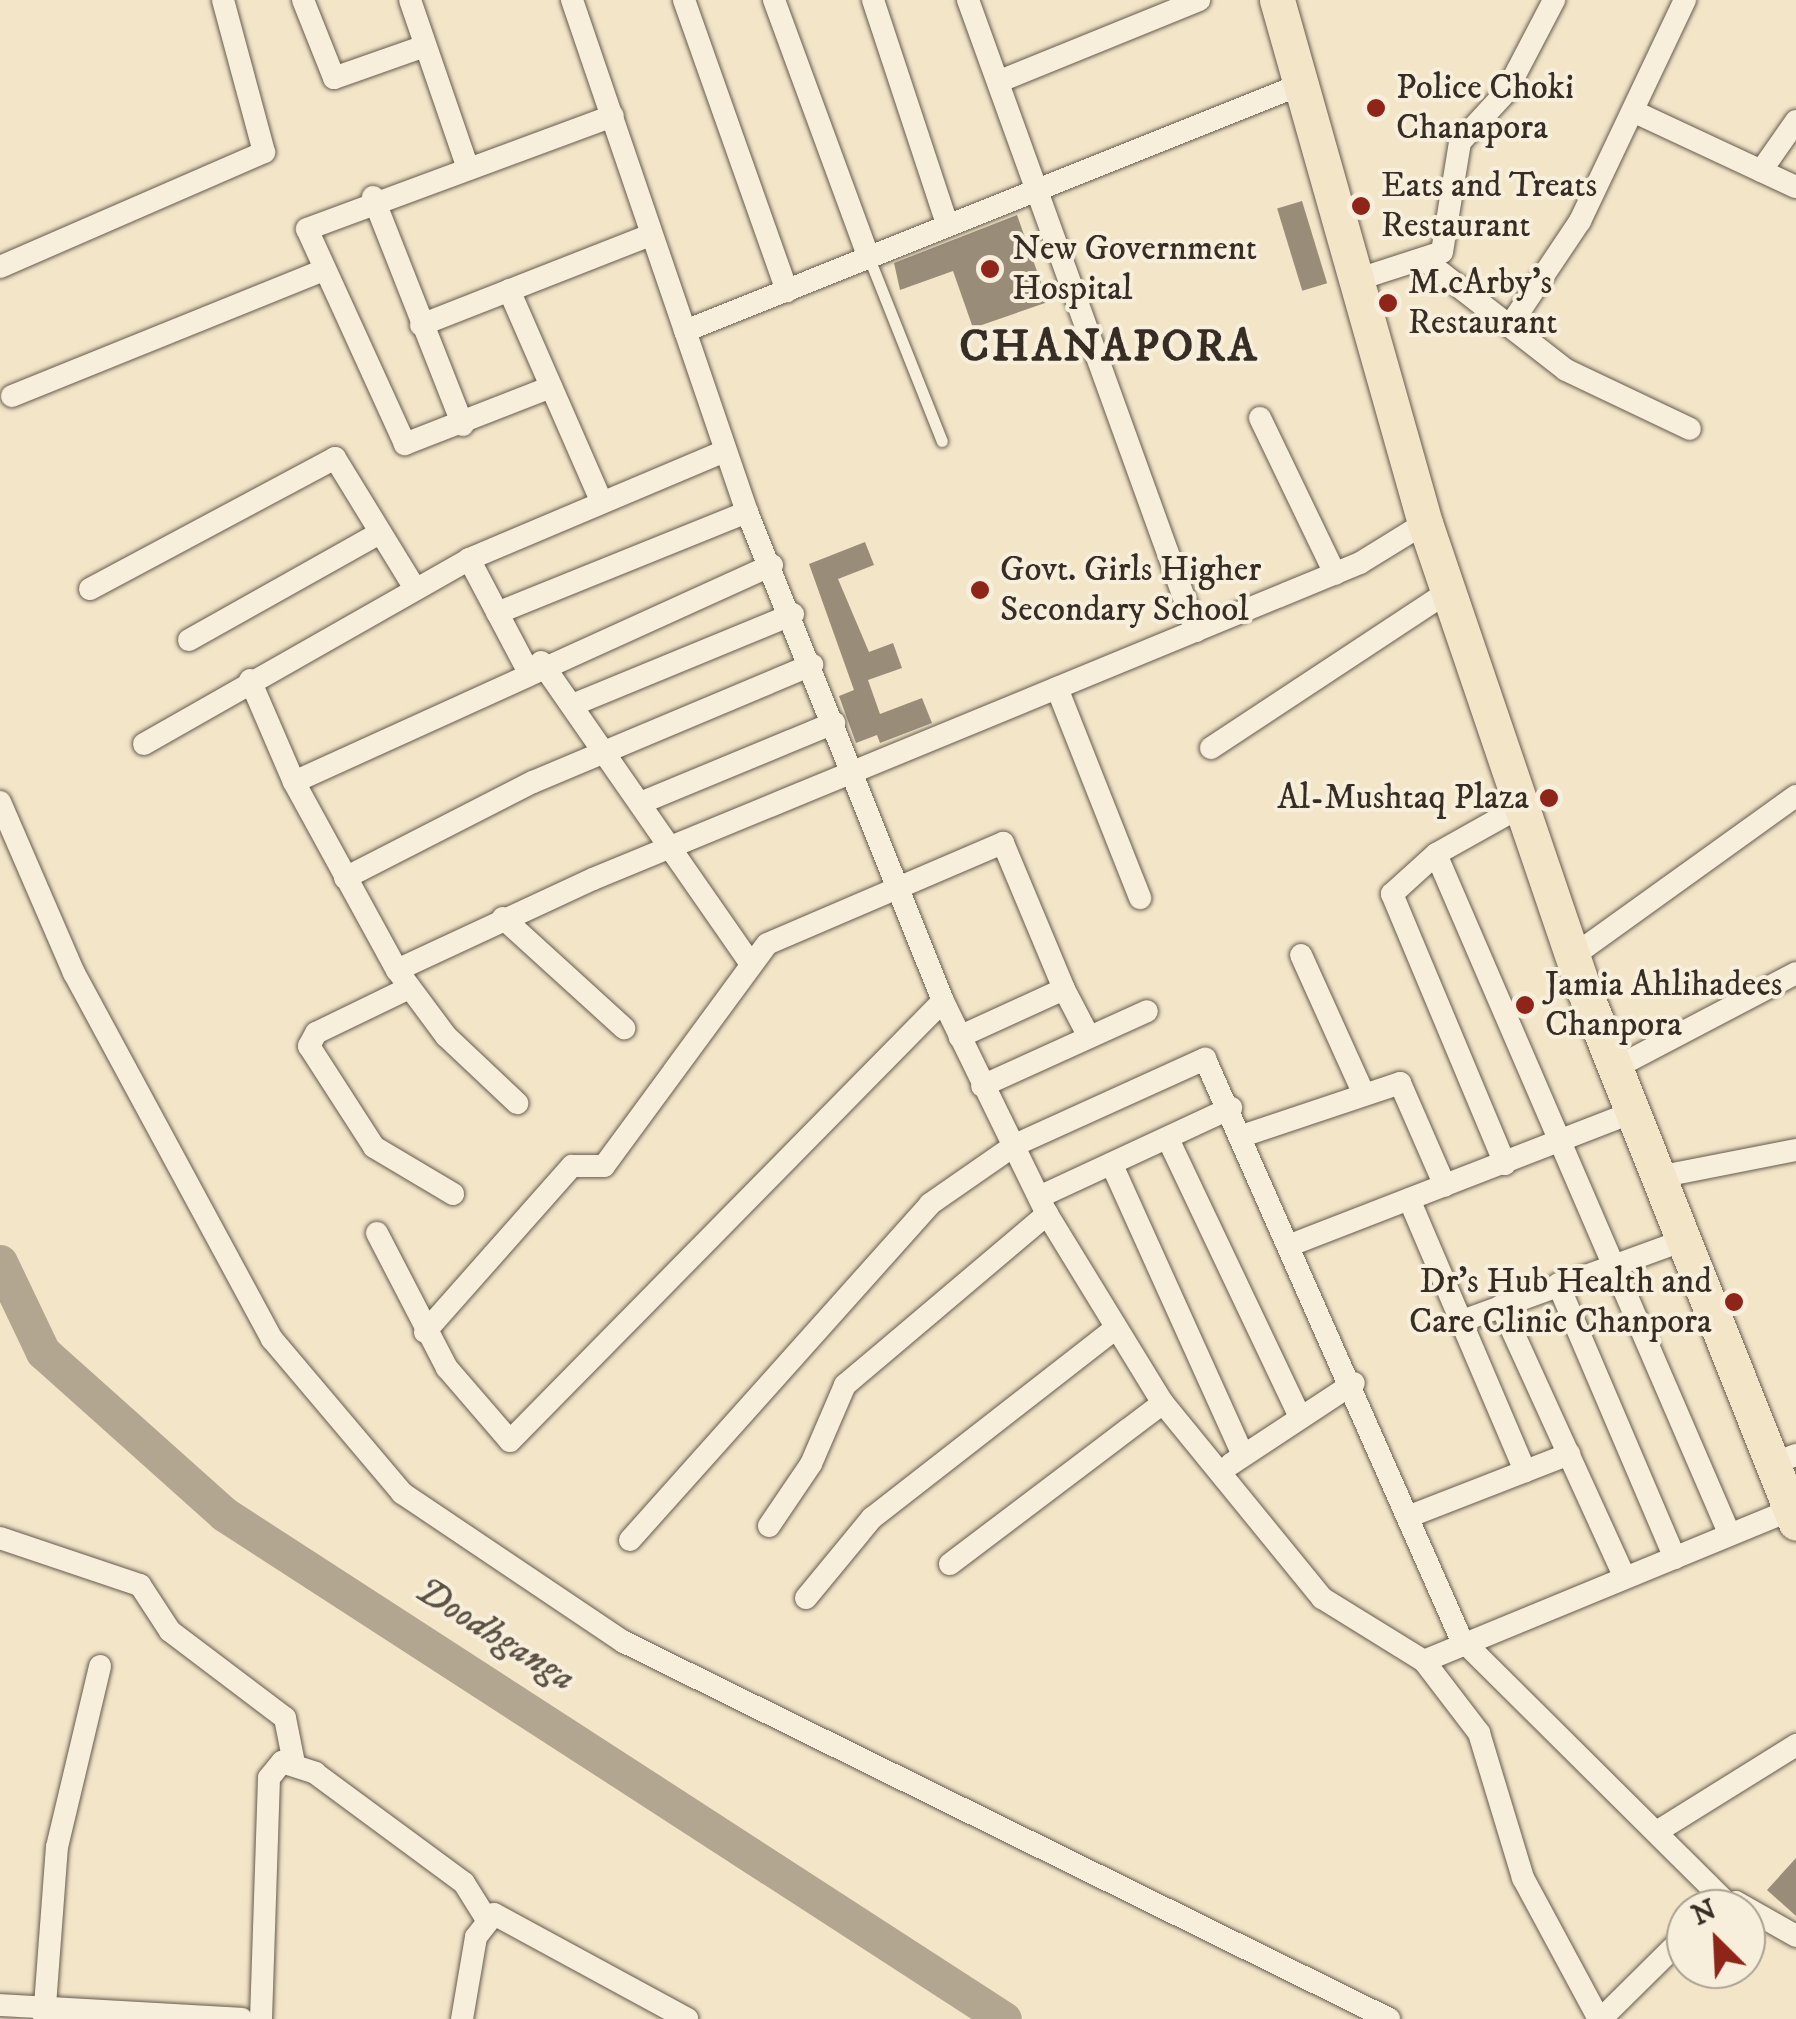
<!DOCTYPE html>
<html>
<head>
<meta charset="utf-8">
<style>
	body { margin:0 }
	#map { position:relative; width:1796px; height:2019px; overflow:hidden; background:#f2e5c8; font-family:"IM FELL DW Pica",serif }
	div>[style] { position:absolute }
	.river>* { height:35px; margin:-17.5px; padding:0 17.5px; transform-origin:17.5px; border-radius:17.5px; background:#b3a691 }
	.building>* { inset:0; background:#998d7a; transform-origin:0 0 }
	.roads { filter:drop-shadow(0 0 2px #665b4e) drop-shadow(0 0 2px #665b4e) }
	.lane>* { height:11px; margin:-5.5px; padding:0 5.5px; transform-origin:5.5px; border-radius:5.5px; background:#f7eedb }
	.street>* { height:22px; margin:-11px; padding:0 11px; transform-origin:11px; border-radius:11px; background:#f7eedb }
	.primary>* { height:35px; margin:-17.5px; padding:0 17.5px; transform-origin:17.5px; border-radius:17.5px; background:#f2e5c8 }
	.dots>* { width:28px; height:28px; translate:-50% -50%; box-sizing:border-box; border:5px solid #f7eedb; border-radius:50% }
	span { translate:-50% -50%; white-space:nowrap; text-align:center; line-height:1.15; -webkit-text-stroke:8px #f7eedb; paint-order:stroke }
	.poi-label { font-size:35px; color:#382d25 }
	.left { translate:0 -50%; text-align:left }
	.right { translate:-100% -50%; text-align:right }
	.water-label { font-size:38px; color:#5d5145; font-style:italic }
	.district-label { font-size:45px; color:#382d25; font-weight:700; letter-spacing:2.5px }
	.north { position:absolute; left:1666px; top:1889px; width:100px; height:100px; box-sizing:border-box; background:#f7eedb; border:2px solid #aba192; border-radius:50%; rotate:336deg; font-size:28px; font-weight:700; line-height:40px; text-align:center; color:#382d25 }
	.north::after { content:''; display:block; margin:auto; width:35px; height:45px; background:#8f2418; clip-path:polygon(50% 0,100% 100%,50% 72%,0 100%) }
</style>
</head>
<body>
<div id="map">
	<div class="river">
		<div style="left:0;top:1262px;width:100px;rotate:64.5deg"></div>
		<div style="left:43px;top:1352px;width:243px;rotate:41.8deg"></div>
		<div style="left:224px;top:1514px;width:929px;rotate:32.92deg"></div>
	</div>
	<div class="building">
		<div style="left:1302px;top:201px;width:86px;height:26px;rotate:73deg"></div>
		<div style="clip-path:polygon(1017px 215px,1048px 302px,973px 328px,953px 271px,900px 290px,894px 263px)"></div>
		<div style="clip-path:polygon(865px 542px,874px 565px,838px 579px,869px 652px,893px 643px,902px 668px,868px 680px,880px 714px,922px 698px,932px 723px,880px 743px,877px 735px,856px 743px,839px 696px,854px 690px,809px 564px)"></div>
		<div style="clip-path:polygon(1796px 1858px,1796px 1916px,1767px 1890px)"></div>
	</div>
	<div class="roads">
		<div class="lane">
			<div style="left:869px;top:258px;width:197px;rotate:68.3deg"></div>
		</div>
		<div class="street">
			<div style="left:303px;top:0;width:84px;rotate:68.3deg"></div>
			<div style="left:334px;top:78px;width:96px;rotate:-19.4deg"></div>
			<div style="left:410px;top:0;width:172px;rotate:71deg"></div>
			<div style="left:572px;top:0;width:541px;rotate:71.13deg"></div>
			<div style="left:747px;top:512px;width:527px;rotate:68.16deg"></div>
			<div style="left:943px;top:1001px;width:237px;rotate:64deg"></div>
			<div style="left:1047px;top:1214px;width:222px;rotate:58.5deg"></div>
			<div style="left:1163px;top:1403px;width:252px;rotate:50.8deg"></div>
			<div style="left:1322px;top:1598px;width:120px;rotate:31.7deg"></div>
			<div style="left:1424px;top:1661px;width:91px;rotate:52.6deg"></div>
			<div style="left:1479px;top:1733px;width:152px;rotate:73.1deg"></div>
			<div style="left:1523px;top:1878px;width:160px;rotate:61.7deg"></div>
			<div style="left:684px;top:0;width:309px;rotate:70.5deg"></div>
			<div style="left:774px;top:0;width:275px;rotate:69.8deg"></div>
			<div style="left:873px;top:0;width:236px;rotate:71.7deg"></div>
			<div style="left:968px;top:0;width:671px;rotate:70.13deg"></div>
			<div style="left:1000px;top:81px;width:215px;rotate:-22.1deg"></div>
			<div style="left:1637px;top:113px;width:175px;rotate:25deg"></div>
			<div style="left:1761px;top:171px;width:61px;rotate:-55deg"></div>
			<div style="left:373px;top:197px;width:245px;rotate:68.5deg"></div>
			<div style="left:1426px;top:261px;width:177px;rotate:37.9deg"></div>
			<div style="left:1566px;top:370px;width:137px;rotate:25.4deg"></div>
			<div style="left:0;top:267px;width:288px;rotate:-23.5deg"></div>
			<div style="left:264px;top:152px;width:157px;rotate:-105.1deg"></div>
			<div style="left:1356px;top:280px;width:90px;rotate:-18deg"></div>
			<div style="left:1442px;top:252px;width:111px;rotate:-80.7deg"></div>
			<div style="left:1460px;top:142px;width:68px;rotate:-47.4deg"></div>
			<div style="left:1506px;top:92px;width:104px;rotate:-62.4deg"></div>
			<div style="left:509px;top:290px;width:230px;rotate:66.4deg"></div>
			<div style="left:1511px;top:324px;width:124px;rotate:-56.2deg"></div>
			<div style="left:1580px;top:221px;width:245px;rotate:-64.6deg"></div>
			<div style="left:421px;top:325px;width:247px;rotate:-21.4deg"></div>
			<div style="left:685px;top:331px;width:665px;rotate:-21.82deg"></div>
			<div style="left:551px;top:387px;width:157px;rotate:158.7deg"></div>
			<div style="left:405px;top:444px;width:236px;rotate:-114.5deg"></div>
			<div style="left:307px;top:229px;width:326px;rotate:-20.3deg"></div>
			<div style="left:12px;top:396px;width:331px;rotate:-22deg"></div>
			<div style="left:1260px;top:418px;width:173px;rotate:64.3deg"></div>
			<div style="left:469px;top:559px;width:124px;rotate:62.2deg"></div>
			<div style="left:90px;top:589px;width:278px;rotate:-28.1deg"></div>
			<div style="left:335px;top:458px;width:151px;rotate:58.5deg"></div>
			<div style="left:497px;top:613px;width:270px;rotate:-22deg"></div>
			<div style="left:189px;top:640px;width:219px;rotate:-29.3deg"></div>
			<div style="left:541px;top:662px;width:366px;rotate:55.2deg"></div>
			<div style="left:250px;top:680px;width:111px;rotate:66.7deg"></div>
			<div style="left:294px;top:782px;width:214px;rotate:61.3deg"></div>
			<div style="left:397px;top:970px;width:82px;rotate:53.4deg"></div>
			<div style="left:446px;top:1036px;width:98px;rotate:43.3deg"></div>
			<div style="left:1057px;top:688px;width:226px;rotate:68.4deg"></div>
			<div style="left:575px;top:704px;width:236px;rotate:-22.4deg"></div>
			<div style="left:144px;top:744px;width:374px;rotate:-29.6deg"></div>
			<div style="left:469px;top:559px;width:278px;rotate:-22.9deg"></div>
			<div style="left:1211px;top:748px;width:285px;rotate:-33.4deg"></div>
			<div style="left:294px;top:782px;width:525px;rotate:-24.42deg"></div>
			<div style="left:0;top:802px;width:186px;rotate:66.6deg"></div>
			<div style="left:74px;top:973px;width:416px;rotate:61.6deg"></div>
			<div style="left:272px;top:1339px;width:202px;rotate:49.8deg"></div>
			<div style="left:402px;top:1493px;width:267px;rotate:33.9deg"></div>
			<div style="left:624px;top:1642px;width:853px;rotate:26.23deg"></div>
			<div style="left:643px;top:802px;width:207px;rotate:-22.5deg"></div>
			<div style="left:1436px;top:854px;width:740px;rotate:66.66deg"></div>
			<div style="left:345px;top:878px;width:211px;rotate:-27.1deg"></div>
			<div style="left:533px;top:782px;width:303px;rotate:-22.8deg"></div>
			<div style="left:503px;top:918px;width:164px;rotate:42.3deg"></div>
			<div style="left:1301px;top:955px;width:148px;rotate:65.7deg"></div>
			<div style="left:1573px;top:956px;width:274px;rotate:-35.7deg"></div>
			<div style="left:397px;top:970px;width:216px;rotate:-24.9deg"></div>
			<div style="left:593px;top:879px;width:830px;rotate:-22.39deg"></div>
			<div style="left:1360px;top:563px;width:76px;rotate:-31.6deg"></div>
			<div style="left:409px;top:988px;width:103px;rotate:154.2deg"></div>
			<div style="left:316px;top:1033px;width:15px;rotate:118deg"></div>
			<div style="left:309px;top:1046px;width:120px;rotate:57.2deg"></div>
			<div style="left:374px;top:1147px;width:92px;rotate:30.7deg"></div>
			<div style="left:1064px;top:989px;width:54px;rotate:62.5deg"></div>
			<div style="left:1615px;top:1068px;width:204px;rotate:-27.7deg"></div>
			<div style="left:982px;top:1086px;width:181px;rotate:-24.4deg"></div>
			<div style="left:1242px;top:1136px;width:167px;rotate:-18.5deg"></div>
			<div style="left:1400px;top:1083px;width:112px;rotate:66.4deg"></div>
			<div style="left:1168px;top:1139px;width:308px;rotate:64.6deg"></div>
			<div style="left:1505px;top:1164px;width:293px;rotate:-112.7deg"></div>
			<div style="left:1392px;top:894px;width:59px;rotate:-42.3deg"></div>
			<div style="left:1436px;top:854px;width:98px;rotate:-29.2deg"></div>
			<div style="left:1112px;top:1165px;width:318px;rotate:65.7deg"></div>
			<div style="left:1658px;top:1177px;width:141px;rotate:-11.1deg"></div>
			<div style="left:1039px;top:1197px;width:212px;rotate:-24.9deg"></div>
			<div style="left:1409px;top:1199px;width:296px;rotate:66.9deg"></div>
			<div style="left:377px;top:1233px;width:152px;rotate:62.6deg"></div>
			<div style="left:447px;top:1368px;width:96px;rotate:49.2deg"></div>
			<div style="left:510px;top:1441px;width:617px;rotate:-45.46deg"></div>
			<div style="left:1293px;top:1244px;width:365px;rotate:-21.2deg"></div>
			<div style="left:1558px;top:1284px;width:298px;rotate:66.9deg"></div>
			<div style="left:1501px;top:1306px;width:297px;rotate:65.5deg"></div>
			<div style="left:1462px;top:1321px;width:236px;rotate:-20deg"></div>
			<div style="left:425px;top:1332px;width:222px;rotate:-48.5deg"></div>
			<div style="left:572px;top:1166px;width:32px"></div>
			<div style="left:604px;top:1166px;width:275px;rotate:-53.7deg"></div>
			<div style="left:767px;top:944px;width:257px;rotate:-23.2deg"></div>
			<div style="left:1003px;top:843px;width:158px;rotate:67.3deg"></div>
			<div style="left:1064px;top:989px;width:115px;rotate:155.4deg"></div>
			<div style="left:1231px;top:1464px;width:147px;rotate:-33.4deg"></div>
			<div style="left:1767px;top:1466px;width:31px;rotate:-21deg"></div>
			<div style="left:1410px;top:1516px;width:171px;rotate:-21.3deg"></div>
			<div style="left:769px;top:1526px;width:75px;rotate:-55.9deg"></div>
			<div style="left:811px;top:1464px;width:86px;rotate:-66.7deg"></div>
			<div style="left:845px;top:1385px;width:265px;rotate:-40.2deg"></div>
			<div style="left:0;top:1538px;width:148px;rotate:18.6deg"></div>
			<div style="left:140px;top:1585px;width:55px;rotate:56.9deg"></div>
			<div style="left:170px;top:1631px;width:144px;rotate:37.1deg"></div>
			<div style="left:285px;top:1718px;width:46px;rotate:78.7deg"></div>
			<div style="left:630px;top:1540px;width:450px;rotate:-48.2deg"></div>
			<div style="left:930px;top:1204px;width:103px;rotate:-34.8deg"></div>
			<div style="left:1015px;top:1145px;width:209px;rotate:-24.4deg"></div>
			<div style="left:1205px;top:1059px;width:634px;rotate:66.18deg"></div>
			<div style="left:1461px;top:1639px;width:375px;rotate:44.8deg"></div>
			<div style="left:950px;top:1564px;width:267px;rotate:-37.1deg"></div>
			<div style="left:806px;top:1598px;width:104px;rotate:-50.5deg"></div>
			<div style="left:872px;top:1518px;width:308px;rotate:-37.9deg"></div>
			<div style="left:1424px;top:1661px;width:397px;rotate:-22.4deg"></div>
			<div style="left:1658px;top:1831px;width:163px;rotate:-31.9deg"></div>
			<div style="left:1715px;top:1909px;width:22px;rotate:-18deg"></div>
			<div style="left:1736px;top:1902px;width:69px;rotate:29.5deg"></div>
			<div style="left:0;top:2005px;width:242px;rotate:3.3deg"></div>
			<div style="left:44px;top:2019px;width:172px;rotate:-85.7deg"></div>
			<div style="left:57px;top:1847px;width:186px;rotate:-76.6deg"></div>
			<div style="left:261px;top:2019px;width:241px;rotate:-88.1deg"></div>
			<div style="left:269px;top:1778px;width:21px;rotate:-51deg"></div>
			<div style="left:282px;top:1762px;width:35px;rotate:18deg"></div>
			<div style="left:315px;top:1773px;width:185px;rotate:36.4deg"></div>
			<div style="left:464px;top:1883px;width:40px;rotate:58deg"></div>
			<div style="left:462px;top:2019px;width:83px;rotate:-80.3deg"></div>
			<div style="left:476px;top:1937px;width:29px;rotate:-52deg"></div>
			<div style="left:494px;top:1914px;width:220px;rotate:28.5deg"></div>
			<div style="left:1601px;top:2019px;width:120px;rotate:-44.7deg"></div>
		</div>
		<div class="primary">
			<div style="left:1277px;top:0;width:544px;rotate:74.2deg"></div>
			<div style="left:1425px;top:523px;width:496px;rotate:71.2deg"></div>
			<div style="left:1585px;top:992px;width:571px;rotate:68.33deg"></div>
		</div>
	</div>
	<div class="dots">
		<div style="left:1376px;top:108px;background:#8f2418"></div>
		<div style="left:1361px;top:206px;background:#8f2418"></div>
		<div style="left:990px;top:269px;background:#8f2418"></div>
		<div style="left:1388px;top:303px;background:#8f2418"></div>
		<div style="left:980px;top:590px;background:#8f2418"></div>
		<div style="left:1549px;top:798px;background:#8f2418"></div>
		<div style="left:1525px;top:1005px;background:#8f2418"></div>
		<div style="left:1734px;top:1302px;background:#8f2418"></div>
	</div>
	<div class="poi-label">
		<span class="left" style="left:1396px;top:108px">Police Choki<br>Chanapora</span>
		<span class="left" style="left:1381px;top:206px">Eats and Treats<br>Restaurant</span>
		<span class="left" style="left:1012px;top:269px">New Government<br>Hospital</span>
		<span class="left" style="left:1408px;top:303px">M.cArby's<br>Restaurant</span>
		<span class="left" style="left:1000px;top:590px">Govt. Girls Higher<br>Secondary School</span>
		<span class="right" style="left:1529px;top:798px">Al-Mushtaq Plaza</span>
		<span class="left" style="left:1545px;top:1005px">Jamia Ahlihadees<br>Chanpora</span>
		<span class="right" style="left:1712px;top:1302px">Dr's Hub Health and<br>Care Clinic Chanpora</span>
	</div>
	<div class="water-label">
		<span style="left:495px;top:1635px;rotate:32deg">Doodhganga</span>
	</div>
	<div class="district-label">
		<span style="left:1109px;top:348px">CHANAPORA</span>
	</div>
	<div class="north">N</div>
</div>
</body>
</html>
